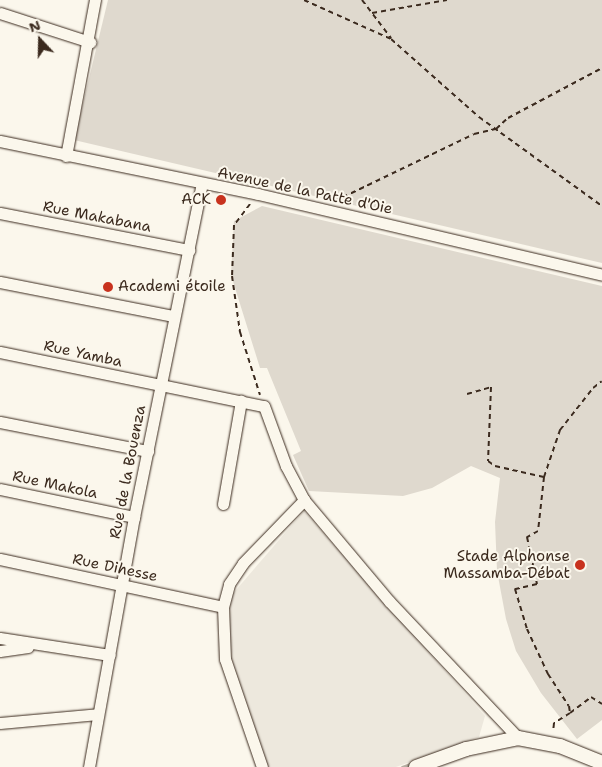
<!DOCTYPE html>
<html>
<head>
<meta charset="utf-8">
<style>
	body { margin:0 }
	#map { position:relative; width:602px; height:767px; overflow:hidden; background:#fbf7ec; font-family:"Shantell Sans",sans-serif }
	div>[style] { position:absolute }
	.built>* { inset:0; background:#ede8dd }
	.green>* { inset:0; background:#dfd9ce }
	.stream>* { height:3px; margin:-1.5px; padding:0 1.5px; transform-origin:1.5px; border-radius:1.5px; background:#b6aea2 }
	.path>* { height:2px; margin-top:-1px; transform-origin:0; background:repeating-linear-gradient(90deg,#3b2a1e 0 5px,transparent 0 9px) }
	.roads { filter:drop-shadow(0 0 1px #3b2a1e) drop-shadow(0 0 1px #3b2a1e) }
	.minor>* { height:11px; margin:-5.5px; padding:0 5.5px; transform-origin:5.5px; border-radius:5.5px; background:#fbf7ec }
	.tertiary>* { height:14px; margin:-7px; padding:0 7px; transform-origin:7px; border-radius:7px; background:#fbf7ec }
	.dots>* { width:14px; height:14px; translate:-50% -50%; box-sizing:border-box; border:2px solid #fbf7ec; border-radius:50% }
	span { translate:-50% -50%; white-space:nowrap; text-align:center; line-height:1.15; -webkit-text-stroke:4px #fbf7ec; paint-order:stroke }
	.street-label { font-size:15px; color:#3b2a1e }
	.poi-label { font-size:15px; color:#3b2a1e }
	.right { translate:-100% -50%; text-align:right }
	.left { translate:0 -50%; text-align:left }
	.north { position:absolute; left:15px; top:15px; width:50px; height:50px; -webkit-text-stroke:4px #fbf7ec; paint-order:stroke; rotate:339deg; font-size:14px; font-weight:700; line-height:20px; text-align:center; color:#3b2a1e }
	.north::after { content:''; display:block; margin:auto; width:18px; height:22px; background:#3b2a1e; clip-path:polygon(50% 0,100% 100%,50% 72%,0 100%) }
</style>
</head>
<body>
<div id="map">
	<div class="built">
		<div style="clip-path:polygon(304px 511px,485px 716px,479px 737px,396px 767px,268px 767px,235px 679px,229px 653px,230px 597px)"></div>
	</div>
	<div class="green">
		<div style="clip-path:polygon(108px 0,602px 0,602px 263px,74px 140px)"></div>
		<div style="clip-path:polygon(262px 206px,602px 286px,602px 720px,577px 739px,541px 693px,516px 651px,506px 619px,497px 571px,495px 522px,500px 478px,471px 466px,432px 488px,403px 496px,309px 491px,293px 455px,301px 451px,267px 368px,260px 368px,231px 275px,234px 221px)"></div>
	</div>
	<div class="stream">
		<div style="left:402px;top:767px;width:12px;rotate:-20deg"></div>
	</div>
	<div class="path">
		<div style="left:304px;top:0;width:95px;rotate:24.1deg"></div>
		<div style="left:391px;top:39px;width:118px;rotate:41.6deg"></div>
		<div style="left:479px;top:117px;width:152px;rotate:35.9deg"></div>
		<div style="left:362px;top:0;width:48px;rotate:52.7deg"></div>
		<div style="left:372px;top:13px;width:76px;rotate:-9.8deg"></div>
		<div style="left:335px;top:201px;width:154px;rotate:-25.7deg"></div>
		<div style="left:474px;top:134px;width:23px;rotate:-13deg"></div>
		<div style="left:496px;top:129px;width:16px;rotate:-43deg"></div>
		<div style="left:508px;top:118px;width:106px;rotate:-28deg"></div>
		<div style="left:250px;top:204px;width:26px;rotate:127deg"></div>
		<div style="left:234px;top:225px;width:51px;rotate:92.2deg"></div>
		<div style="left:232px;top:276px;width:57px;rotate:81.9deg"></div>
		<div style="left:240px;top:332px;width:66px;rotate:72.4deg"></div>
		<div style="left:467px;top:394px;width:25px;rotate:-16deg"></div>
		<div style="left:491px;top:387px;width:74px;rotate:92.3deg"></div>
		<div style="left:488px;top:461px;width:9px;rotate:36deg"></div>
		<div style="left:495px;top:466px;width:50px;rotate:12.7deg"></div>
		<div style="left:544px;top:477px;width:54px;rotate:96.3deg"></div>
		<div style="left:538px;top:531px;width:13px;rotate:151deg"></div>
		<div style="left:527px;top:537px;width:48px;rotate:78deg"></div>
		<div style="left:537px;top:584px;width:23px;rotate:167deg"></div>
		<div style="left:515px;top:589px;width:42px;rotate:73.3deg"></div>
		<div style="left:527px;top:629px;width:50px;rotate:65deg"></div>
		<div style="left:548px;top:674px;width:38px;rotate:57deg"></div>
		<div style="left:569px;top:706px;width:7px;rotate:82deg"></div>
		<div style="left:570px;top:713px;width:19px;rotate:148deg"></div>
		<div style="left:554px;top:723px;width:9px;rotate:96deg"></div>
		<div style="left:544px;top:477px;width:50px;rotate:-71.2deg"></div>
		<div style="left:560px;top:430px;width:53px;rotate:-51.8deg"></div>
		<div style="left:593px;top:388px;width:11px;rotate:-38deg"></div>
		<div style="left:570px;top:713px;width:26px;rotate:-37deg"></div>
		<div style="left:591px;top:697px;width:13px;rotate:32deg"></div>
	</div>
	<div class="roads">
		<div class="minor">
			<div style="left:0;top:13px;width:95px;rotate:17.9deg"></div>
			<div style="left:0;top:141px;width:263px;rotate:11.6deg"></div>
			<div style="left:258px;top:194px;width:353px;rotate:13.2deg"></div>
			<div style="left:66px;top:156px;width:159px;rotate:-79.5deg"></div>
			<div style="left:0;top:213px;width:193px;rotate:11.1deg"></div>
			<div style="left:0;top:282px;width:177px;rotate:11.1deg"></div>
			<div style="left:0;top:352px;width:269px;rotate:11.6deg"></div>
			<div style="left:264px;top:406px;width:64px;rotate:69.9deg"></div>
			<div style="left:286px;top:466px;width:38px;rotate:62deg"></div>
			<div style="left:304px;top:500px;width:132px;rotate:49.9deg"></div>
			<div style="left:389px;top:601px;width:188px;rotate:46.7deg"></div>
			<div style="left:0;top:422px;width:151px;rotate:11.1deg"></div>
			<div style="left:0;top:489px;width:137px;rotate:11.8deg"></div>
			<div style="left:223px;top:504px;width:105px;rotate:-80.1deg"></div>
			<div style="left:0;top:559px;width:228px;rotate:12.1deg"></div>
			<div style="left:0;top:638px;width:111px;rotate:8.8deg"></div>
			<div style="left:0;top:651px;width:28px;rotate:-8deg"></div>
			<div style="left:0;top:723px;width:98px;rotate:-5.2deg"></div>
			<div style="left:89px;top:767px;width:254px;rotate:-79.8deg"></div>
			<div style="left:134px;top:517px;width:340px;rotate:-78.5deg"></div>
			<div style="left:262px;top:767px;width:114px;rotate:-108.9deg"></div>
			<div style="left:225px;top:659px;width:52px;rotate:-92.2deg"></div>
			<div style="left:223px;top:607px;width:24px;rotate:-75deg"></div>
			<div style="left:229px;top:584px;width:25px;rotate:-56deg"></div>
			<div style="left:243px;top:563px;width:88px;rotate:-45.9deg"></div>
		</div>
		<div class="tertiary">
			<div style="left:416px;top:767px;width:53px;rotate:-19.8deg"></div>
			<div style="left:466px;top:749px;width:53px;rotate:-11.9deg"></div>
			<div style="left:518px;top:738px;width:43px;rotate:10.8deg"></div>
			<div style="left:560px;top:746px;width:45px;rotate:22deg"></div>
		</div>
	</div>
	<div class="dots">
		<div style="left:221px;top:200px;background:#c8321e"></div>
		<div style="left:108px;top:287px;background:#c8321e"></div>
		<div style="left:580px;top:565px;background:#c8321e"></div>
	</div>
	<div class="street-label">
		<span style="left:305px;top:191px;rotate:12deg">Avenue de la Patte d'Oie</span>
		<span style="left:97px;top:217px;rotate:11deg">Rue Makabana</span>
		<span style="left:83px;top:354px;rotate:12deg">Rue Yamba</span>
		<span style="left:128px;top:472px;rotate:-79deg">Rue de la Bouenza</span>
		<span style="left:55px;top:485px;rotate:12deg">Rue Makola</span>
		<span style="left:115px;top:568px;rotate:12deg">Rue Dihesse</span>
	</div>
	<div class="poi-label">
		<span class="right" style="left:211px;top:200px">ACK</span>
		<span class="left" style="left:118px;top:287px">Academi étoile</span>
		<span class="right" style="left:570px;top:565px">Stade Alphonse<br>Massamba-Débat</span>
	</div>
	<div class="north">N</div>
</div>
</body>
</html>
